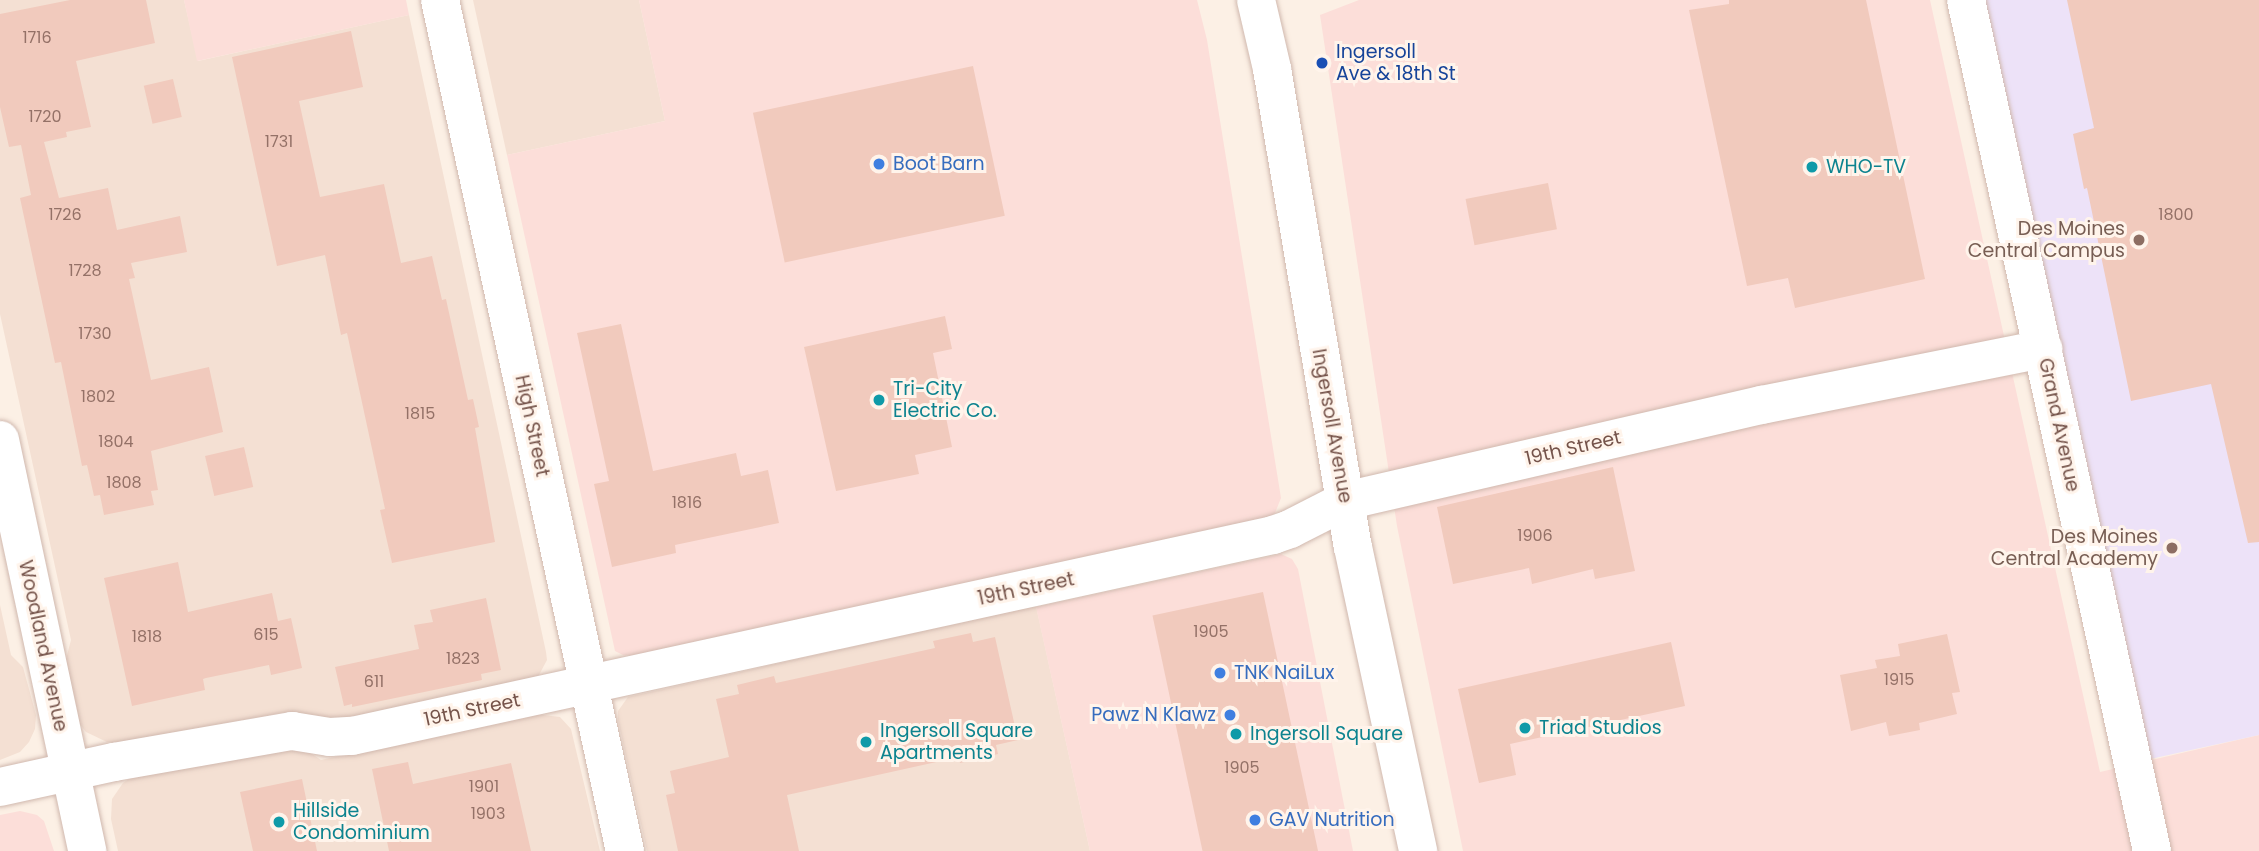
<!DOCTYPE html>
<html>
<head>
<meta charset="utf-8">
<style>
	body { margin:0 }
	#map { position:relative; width:2259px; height:851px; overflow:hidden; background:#fcf0e5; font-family:Poppins,sans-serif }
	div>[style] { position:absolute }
	.residential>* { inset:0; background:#f4e0d3 }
	.commercial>* { inset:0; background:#fcded9 }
	.education>* { inset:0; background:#ede2f8 }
	.building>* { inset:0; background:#f1cabd; transform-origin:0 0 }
	.roads { filter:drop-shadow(0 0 2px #d0b8ae) drop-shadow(0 0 2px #d0b8ae) }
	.minor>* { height:38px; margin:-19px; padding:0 19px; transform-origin:19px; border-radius:19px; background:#fff }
	.tertiary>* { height:38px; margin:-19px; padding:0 19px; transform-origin:19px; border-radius:19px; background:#fff }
	.secondary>* { height:38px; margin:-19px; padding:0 19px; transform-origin:19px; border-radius:19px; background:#fff }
	.dots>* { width:19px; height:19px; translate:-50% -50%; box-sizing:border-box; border:4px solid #fff4eb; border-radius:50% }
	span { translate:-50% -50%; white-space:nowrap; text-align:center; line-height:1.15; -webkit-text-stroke:6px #fff4eb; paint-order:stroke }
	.number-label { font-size:16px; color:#947167 }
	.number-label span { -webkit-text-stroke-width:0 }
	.transit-label { font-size:19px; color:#164399 }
	.left { translate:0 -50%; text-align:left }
	.shop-label { font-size:19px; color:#366cbe }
	.right { translate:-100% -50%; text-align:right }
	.culture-label { font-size:19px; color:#0d838f }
	.education-label { font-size:19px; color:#785e54 }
	.street-label { font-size:19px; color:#75534a }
</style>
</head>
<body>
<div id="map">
	<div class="residential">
		<div style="clip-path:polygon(0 0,184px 0,198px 61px,409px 15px,546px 652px,547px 660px,539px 675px,532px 679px,341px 721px,287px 712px,119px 742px,107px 742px,86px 732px,78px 722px,65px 663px,71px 640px,0 314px)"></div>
		<div style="clip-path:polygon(473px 0,639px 0,665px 121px,507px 155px)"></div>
		<div style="clip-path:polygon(0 605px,11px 655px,23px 667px,36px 715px,35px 729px,29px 742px,20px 752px,0 760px)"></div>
		<div style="clip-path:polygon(1036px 606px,1090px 851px,647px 851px,618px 720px,618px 711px,628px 697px)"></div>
		<div style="clip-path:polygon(535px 714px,560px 717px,571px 729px,600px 851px,118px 851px,111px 819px,112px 799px,123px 783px,132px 777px,295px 748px,309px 752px,321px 760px)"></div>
	</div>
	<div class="commercial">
		<div style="clip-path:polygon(184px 0,406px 0,409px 15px,197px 61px)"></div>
		<div style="clip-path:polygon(639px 0,1197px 0,1207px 40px,1281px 498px,1275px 513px,1270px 518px,638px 656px,623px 655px,615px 651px,507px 155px,665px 121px)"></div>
		<div style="clip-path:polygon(1359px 0,1930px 0,2100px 772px,2259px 735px,2259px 851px,1463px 851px,1397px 526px,1320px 15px)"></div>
		<div style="clip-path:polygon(1281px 554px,1292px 559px,1298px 569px,1353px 851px,1090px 851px,1036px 607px)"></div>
		<div style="clip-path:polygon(20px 811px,37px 815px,44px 821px,54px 851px,0 851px,0 815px)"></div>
	</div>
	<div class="education">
		<div style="clip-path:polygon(1966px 0,2259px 0,2259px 735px,2132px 763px)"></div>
	</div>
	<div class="building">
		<div style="clip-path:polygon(70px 0,146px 0,155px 43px,76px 61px,91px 127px,66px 132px,67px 137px,44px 142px,59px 198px,108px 188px,117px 230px,180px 216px,187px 252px,131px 263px,135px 278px,129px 279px,151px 380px,209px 367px,223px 432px,151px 451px,158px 490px,151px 491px,154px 505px,104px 515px,100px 495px,94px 496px,87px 465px,82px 466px,61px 362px,55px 363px,20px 198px,31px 195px,21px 145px,9px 147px,0 107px,0 14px)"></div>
		<div style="clip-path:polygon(1729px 0,1866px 0,1925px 279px,1795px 308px,1788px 278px,1747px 286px,1689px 10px,1729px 4px)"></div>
		<div style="clip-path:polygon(2067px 0,2259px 0,2259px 542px,2248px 543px,2211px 384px,2131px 401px,2087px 188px,2084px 189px,2073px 134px,2094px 128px)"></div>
		<div style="clip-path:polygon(351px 31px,363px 87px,299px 101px,320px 197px,384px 184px,401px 263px,432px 256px,442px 300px,446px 299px,468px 400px,473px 399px,479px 427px,475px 428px,495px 542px,392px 563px,380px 510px,385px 509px,347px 333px,341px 335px,325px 255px,277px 266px,232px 57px)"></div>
		<div style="left:973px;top:66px;width:153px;height:225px;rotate:78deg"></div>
		<div style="left:173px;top:79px;width:39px;height:30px;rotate:77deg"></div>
		<div style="left:1548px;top:183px;width:47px;height:84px;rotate:79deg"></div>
		<div style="clip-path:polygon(945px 316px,952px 349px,933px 353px,952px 447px,915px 455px,919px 474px,836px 491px,804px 347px)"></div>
		<div style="clip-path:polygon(621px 324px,653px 471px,736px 453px,741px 476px,768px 470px,779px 523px,675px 545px,676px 553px,612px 567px,594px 484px,609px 481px,577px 333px)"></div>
		<div style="left:244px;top:447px;width:41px;height:40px;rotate:77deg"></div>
		<div style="clip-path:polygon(1613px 467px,1635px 571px,1595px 579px,1593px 569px,1532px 584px,1529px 568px,1453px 584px,1437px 507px)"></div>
		<div style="clip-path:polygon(178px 562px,188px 612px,272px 593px,278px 621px,291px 618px,302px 668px,271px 675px,269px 665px,206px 678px,203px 679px,205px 690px,132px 706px,104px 578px)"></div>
		<div style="left:1263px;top:592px;width:265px;height:113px;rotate:78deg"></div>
		<div style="clip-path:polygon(486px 598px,501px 670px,481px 674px,482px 680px,352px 707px,352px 704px,344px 706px,335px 667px,419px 649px,414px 625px,433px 622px,430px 610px)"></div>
		<div style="clip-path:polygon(971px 633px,973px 642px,995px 637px,1018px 740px,996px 745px,998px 754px,960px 763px,959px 757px,787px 795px,799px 851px,678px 851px,666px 795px,675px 793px,670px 771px,729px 757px,716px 699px,739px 694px,737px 685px,774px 676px,776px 683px,845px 668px,935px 648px,933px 641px)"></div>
		<div style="clip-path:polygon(1947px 634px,1960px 692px,1952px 693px,1957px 714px,1919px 723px,1920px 730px,1889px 736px,1886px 722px,1851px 731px,1840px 675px,1877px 668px,1875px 660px,1900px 656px,1898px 644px)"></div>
		<div style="clip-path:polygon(1671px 642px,1685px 706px,1510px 744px,1516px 775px,1479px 783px,1458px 689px)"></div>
		<div style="clip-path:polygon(408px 762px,413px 784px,511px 763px,531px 851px,389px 851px,372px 769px)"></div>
		<div style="clip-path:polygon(302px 779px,317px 851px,253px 851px,240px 792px)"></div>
	</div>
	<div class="roads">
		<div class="minor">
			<div style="left:440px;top:0;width:871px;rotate:77.74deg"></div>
			<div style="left:0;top:787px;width:117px;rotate:-12.4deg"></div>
			<div style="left:114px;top:762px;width:181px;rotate:-9.9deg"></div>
			<div style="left:292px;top:731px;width:38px;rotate:9deg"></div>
			<div style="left:330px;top:737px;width:22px;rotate:-3deg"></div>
			<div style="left:352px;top:736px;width:943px;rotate:-12.31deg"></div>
			<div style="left:1273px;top:535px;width:18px;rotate:-19deg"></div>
			<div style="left:1290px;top:529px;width:62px;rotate:-27deg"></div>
		</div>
		<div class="tertiary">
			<div style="left:0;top:440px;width:420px;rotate:78deg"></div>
		</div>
		<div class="secondary">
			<div style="left:1256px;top:0;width:71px;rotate:76.9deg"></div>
			<div style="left:1272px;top:69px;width:485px;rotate:80.4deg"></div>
			<div style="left:1353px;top:547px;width:311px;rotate:77.9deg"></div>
			<div style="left:1966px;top:0;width:871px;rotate:77.67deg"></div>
			<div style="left:1345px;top:501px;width:428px;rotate:-13deg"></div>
			<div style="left:1762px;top:405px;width:287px;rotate:-11.3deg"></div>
		</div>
	</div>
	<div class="dots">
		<div style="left:1322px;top:63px;background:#1a4fb4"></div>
		<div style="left:879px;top:164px;background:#3f7fe0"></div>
		<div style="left:1812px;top:167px;background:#0f9aa8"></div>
		<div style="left:2139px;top:240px;background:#8d6e63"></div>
		<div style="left:879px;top:400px;background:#0f9aa8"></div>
		<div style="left:2172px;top:548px;background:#8d6e63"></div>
		<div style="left:1220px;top:673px;background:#3f7fe0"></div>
		<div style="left:1230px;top:715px;background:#3f7fe0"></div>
		<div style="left:1525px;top:728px;background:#0f9aa8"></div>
		<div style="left:1236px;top:734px;background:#0f9aa8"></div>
		<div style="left:866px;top:742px;background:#0f9aa8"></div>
		<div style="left:1255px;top:820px;background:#3f7fe0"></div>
		<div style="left:279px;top:822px;background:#0f9aa8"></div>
	</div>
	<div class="number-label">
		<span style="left:37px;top:38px">1716</span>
		<span style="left:45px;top:117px">1720</span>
		<span style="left:279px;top:142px">1731</span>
		<span style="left:65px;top:215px">1726</span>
		<span style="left:2176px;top:215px">1800</span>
		<span style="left:85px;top:271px">1728</span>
		<span style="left:95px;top:334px">1730</span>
		<span style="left:98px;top:397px">1802</span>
		<span style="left:420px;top:414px">1815</span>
		<span style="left:116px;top:442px">1804</span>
		<span style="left:124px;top:483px">1808</span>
		<span style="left:687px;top:503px">1816</span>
		<span style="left:1535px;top:536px">1906</span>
		<span style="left:1211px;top:632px">1905</span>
		<span style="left:266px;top:635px">615</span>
		<span style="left:147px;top:637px">1818</span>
		<span style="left:463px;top:659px">1823</span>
		<span style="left:1899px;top:680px">1915</span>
		<span style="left:374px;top:682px">611</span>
		<span style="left:1242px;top:768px">1905</span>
		<span style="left:484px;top:787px">1901</span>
		<span style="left:488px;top:814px">1903</span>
	</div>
	<div class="transit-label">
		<span class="left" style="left:1336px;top:63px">Ingersoll<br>Ave &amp; 18th St</span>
	</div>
	<div class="shop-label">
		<span class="left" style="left:893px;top:164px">Boot Barn</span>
		<span class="left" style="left:1234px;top:673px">TNK NaiLux</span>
		<span class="right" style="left:1216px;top:715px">Pawz N Klawz</span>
		<span class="left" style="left:1269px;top:820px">GAV Nutrition</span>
	</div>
	<div class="culture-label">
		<span class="left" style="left:1826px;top:167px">WHO-TV</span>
		<span class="left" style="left:893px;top:400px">Tri-City<br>Electric Co.</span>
		<span class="left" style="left:1539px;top:728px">Triad Studios</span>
		<span class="left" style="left:880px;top:742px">Ingersoll Square<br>Apartments</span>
		<span class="left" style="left:1250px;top:734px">Ingersoll Square</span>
		<span class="left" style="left:293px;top:822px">Hillside<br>Condominium</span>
	</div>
	<div class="education-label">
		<span class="right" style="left:2125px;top:240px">Des Moines<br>Central Campus</span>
		<span class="right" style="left:2158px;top:548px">Des Moines<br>Central Academy</span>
	</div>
	<div class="street-label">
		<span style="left:2059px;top:425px;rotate:78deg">Grand Avenue</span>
		<span style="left:532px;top:426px;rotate:78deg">High Street</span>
		<span style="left:1332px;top:426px;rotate:80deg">Ingersoll Avenue</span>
		<span style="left:1573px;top:448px;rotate:-13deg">19th Street</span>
		<span style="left:1026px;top:589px;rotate:-12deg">19th Street</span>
		<span style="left:43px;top:646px;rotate:78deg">Woodland Avenue</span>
		<span style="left:472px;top:710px;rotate:-12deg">19th Street</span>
	</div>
</div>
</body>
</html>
